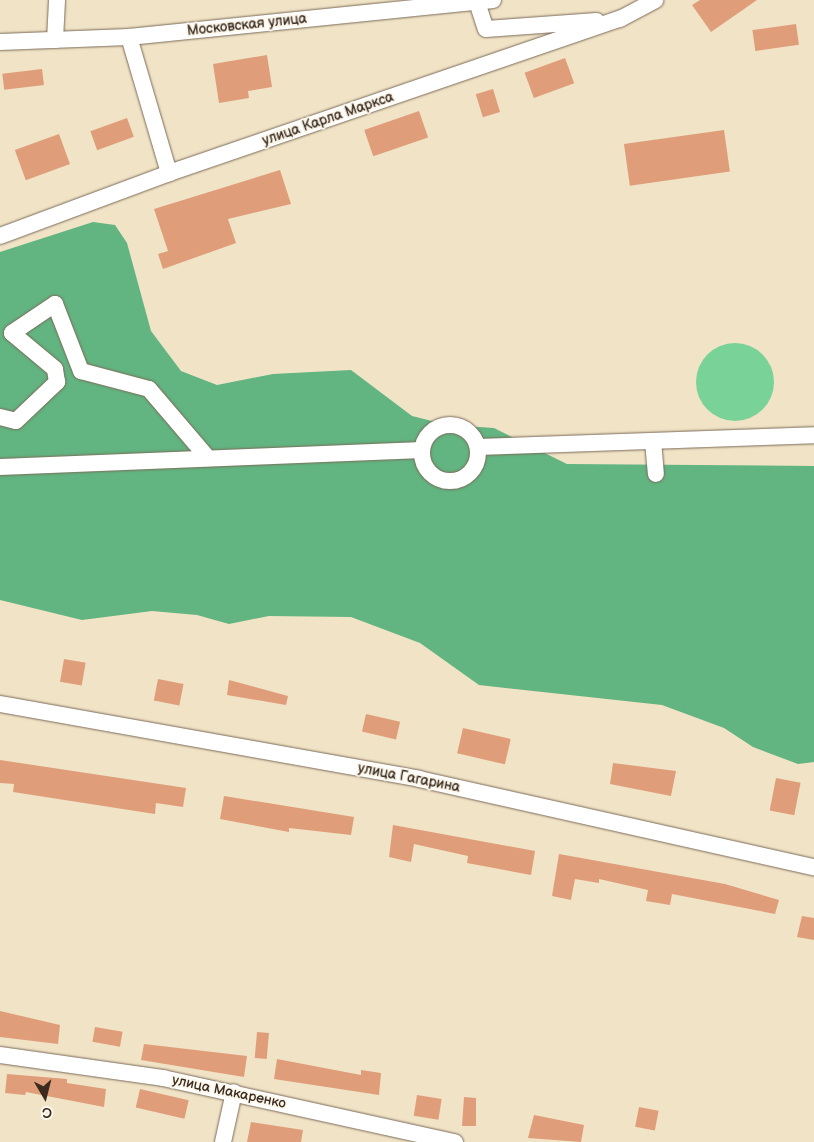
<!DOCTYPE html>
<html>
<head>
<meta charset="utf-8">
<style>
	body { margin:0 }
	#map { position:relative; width:814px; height:1142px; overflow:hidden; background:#f1e3c6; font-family:"Balsamiq Sans",sans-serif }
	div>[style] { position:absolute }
	.green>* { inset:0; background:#79d298 }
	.round { border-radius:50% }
	.forest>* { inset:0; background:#62b480 }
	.building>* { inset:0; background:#df9e79; transform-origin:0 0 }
	.roads { filter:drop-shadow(0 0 1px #7b6b59) drop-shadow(0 0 1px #7b6b59) }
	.minor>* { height:16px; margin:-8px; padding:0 8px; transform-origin:8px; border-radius:8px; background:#fff }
	.minor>.ring { margin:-8px; padding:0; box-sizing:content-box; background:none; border:16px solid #fff; border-radius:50% }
	span { translate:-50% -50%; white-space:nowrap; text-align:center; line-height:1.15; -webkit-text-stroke:4px #fbf7ec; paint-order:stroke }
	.street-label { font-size:14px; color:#3b2a1e }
	.north { position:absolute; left:20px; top:1072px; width:50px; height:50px; -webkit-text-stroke:4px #fbf7ec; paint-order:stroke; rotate:172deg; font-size:14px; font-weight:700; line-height:20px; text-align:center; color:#3b2a1e }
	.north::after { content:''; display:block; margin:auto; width:18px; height:22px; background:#3b2a1e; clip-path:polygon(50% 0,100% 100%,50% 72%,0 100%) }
</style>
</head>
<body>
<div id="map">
	<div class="green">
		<div class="round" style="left:696px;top:343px;width:78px;height:78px"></div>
	</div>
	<div class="forest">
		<div style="clip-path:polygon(93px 222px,115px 225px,127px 243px,151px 331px,181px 371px,217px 385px,273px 374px,351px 370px,412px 416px,448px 425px,494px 428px,567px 464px,814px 466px,814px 762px,798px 764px,753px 747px,724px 728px,662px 705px,479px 685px,420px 643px,351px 617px,269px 616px,229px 624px,197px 615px,152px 611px,82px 620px,0 600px,0 252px)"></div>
	</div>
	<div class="building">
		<div style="clip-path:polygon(700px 0,757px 0,711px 32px,692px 5px)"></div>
		<div style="left:796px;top:24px;width:21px;height:44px;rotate:82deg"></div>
		<div style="clip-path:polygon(267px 55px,272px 87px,248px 91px,249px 98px,219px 103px,213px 64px)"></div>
		<div style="left:565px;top:58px;width:27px;height:43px;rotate:70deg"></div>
		<div style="left:42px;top:69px;width:16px;height:40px;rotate:83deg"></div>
		<div style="left:493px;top:89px;width:24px;height:18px;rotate:73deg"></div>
		<div style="left:419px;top:111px;width:28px;height:58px;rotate:71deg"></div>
		<div style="left:127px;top:118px;width:20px;height:39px;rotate:70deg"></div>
		<div style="left:724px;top:130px;width:42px;height:101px;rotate:82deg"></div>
		<div style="left:59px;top:134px;width:32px;height:47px;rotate:70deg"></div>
		<div style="clip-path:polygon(280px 170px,291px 204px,228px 219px,236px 243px,163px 269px,158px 254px,168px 251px,154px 209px)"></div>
		<div style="left:64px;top:659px;width:22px;height:23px;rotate:10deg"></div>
		<div style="left:158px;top:679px;width:26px;height:22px;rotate:11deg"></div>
		<div style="clip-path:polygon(229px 680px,288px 696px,286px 705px,227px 695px)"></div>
		<div style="left:366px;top:714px;width:35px;height:18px;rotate:13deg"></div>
		<div style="left:463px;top:728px;width:49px;height:26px;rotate:13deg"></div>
		<div style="clip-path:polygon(0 760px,186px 788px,183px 807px,156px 803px,155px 814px,13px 792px,14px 784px,0 783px)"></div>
		<div style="clip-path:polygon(613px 763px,676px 771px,671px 796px,610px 784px)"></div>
		<div style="left:776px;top:778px;width:25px;height:33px;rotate:11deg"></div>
		<div style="clip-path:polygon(224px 796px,354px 817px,351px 835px,289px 828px,289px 832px,220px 819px)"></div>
		<div style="clip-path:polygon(393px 825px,535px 851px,531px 875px,467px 863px,468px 856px,414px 844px,411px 862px,389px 857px)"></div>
		<div style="clip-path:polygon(559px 854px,725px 884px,779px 900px,775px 914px,672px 894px,670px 905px,646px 901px,648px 890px,599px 879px,599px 883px,575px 879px,571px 900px,552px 896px)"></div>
		<div style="clip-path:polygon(802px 916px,814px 918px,814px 940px,797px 937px)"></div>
		<div style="clip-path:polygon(0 1011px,60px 1025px,58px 1044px,0 1037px)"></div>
		<div style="left:95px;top:1027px;width:28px;height:15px;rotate:10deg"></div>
		<div style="left:257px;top:1032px;width:12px;height:26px;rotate:5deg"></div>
		<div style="clip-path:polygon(144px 1044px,247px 1056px,244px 1077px,141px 1060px)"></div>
		<div style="clip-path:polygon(277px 1059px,361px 1075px,361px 1070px,381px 1073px,379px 1095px,274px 1079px)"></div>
		<div style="clip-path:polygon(7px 1074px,67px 1079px,67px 1083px,106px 1089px,104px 1107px,26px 1092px,25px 1095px,5px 1093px)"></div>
		<div style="left:140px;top:1089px;width:50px;height:19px;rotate:13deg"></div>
		<div style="left:417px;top:1095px;width:25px;height:21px;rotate:9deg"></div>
		<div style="clip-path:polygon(464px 1097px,476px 1098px,476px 1126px,462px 1126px)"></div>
		<div style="left:639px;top:1107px;width:20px;height:20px;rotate:11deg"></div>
		<div style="clip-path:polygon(534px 1115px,584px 1125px,581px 1142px,528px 1138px)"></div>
		<div style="clip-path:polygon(251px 1122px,303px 1130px,301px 1142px,247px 1142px)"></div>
	</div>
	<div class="roads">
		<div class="minor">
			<div style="left:477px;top:2px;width:28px;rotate:72deg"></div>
			<div style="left:486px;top:29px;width:111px;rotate:-4.1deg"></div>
			<div style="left:129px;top:37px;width:142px;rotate:73.6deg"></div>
			<div style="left:55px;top:40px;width:40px;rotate:-87.1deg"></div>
			<div style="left:0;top:42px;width:129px;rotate:-2.2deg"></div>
			<div style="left:129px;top:37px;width:366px;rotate:-5.8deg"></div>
			<div style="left:0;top:236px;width:180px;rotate:-20.4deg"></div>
			<div style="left:169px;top:173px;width:477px;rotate:-18.9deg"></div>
			<div style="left:620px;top:19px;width:40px;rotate:-28deg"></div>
			<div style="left:0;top:417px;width:16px;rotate:14deg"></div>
			<div style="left:16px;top:421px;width:57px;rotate:-43.6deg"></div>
			<div style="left:57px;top:382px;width:13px;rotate:-99deg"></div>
			<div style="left:55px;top:369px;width:56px;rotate:-140.1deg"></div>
			<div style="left:12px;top:333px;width:52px;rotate:-34deg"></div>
			<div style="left:55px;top:304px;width:72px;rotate:68.8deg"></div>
			<div style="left:81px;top:371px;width:70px;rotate:14.8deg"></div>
			<div style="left:149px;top:389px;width:91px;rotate:49.5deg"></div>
			<div class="ring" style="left:422px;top:425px;width:40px;height:40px"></div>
			<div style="left:653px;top:441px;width:33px;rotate:85deg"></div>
			<div style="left:478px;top:447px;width:336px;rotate:-2deg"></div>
			<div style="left:0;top:467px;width:421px;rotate:-2.3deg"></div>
			<div style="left:0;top:704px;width:426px;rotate:10.1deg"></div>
			<div style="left:419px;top:779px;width:405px;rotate:12.6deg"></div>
			<div style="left:0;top:1055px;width:165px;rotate:8deg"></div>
			<div style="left:163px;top:1078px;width:299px;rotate:12.4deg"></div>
			<div style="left:223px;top:1142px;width:51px;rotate:-77.6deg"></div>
		</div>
	</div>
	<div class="street-label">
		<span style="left:247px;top:25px;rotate:-6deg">Московская улица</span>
		<span style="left:328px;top:119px;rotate:-19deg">улица Карла Маркса</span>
		<span style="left:409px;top:778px;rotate:11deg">улица Гагарина</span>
		<span style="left:229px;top:1092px;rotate:12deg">улица Макаренко</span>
	</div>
	<div class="north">С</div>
</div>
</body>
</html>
